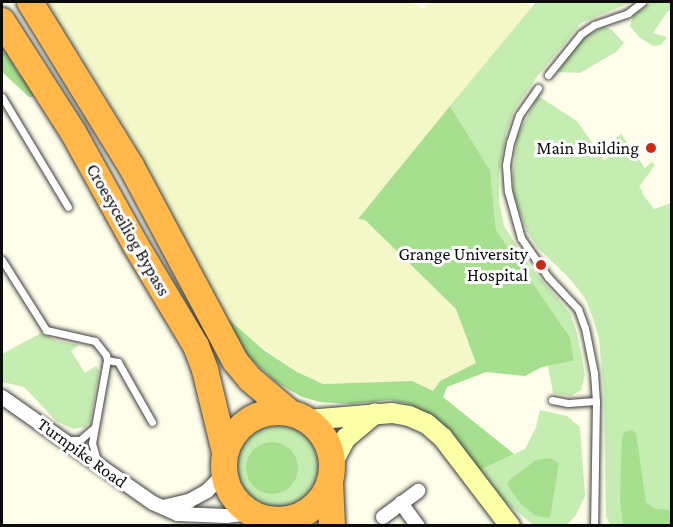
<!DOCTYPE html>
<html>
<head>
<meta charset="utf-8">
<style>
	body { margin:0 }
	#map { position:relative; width:673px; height:527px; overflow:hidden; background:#fffeeb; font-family:"Crimson Pro",serif }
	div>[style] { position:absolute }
	.farmland>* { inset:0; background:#f4f8c8 }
	.green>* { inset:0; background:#c6edb1 }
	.round { border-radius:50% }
	.forest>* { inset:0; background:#a6df8e }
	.roads { filter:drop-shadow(0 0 2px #3f3f3f) drop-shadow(0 0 2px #3f3f3f) }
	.lane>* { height:7px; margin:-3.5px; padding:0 3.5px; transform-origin:3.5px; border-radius:3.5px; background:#fff }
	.street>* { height:14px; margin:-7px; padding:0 7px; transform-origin:7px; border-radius:7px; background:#fff }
	.secondary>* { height:20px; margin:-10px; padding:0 10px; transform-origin:10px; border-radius:10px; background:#fbffa6 }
	.highway>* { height:26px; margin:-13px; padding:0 13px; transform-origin:13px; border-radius:13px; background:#ffb849 }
	.highway>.ring { margin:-13px; padding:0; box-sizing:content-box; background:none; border:26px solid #ffb849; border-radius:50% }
	.dots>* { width:16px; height:16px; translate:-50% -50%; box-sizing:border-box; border:3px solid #fff; border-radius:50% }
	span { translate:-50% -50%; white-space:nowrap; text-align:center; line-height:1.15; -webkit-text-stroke:6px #fff; paint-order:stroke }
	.poi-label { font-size:18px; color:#0c0c0c }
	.right { translate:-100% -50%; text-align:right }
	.street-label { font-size:18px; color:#0c0c0c }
	.frame { position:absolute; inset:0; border:3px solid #0c0c0c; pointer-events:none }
</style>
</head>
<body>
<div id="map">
	<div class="farmland">
		<div style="clip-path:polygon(44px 2px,411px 2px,424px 9px,429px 2px,524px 2px,532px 7px,358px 219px,365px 220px,456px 309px,477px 363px,440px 381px,433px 391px,412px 381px,322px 384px,297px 372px,244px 334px,227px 319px,170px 218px,135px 145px,86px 62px)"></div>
	</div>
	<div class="green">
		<div style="clip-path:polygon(536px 2px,632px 2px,581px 23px,536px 78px,514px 110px,506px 133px,499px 172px,499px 201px,504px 226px,531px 268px,570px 313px,577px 333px,585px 375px,581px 390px,571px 396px,553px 393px,548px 366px,574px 361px,570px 337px,496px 230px,490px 170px,450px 106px)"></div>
		<div style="clip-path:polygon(651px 2px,671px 2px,671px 11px,668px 11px,653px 33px,667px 37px,661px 45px,653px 46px,639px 37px,630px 26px,633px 16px)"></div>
		<div style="clip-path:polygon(604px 27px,612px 30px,624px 43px,616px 52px,580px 73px,557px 72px,582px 38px)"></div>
		<div style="clip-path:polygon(538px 96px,577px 121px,604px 160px,616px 152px,610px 143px,621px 134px,645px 168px,652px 162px,655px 165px,639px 187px,643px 191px,642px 193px,654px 209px,671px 203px,671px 525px,610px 525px,606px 517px,604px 393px,599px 339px,593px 318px,585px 298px,570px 279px,537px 247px,527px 231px,514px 197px,513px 176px,517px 137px)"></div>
		<div style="clip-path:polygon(41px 333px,57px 341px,79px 345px,71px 351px,85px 373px,96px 366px,99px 371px,90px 422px,85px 427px,73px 429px,56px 421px,24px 387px,2px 382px,2px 356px,4px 353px)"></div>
		<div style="clip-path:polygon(540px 410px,567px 416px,580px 427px,585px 496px,576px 515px,567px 525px,533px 525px,495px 493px,480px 470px,525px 449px,536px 427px)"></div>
		<div class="round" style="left:232px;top:423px;width:86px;height:86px"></div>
	</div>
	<div class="forest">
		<div style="clip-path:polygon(2px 45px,17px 71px,33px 90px,35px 97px,29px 97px,2px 72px)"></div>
		<div style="clip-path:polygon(450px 106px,490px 170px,496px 230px,570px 337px,574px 361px,542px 367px,525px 376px,486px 372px,447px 387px,443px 397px,514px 454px,480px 470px,461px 445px,434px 417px,409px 404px,390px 400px,351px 404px,320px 402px,302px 397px,276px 382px,237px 346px,228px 319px,265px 351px,297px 372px,323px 384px,412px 381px,433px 391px,440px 381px,476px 363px,456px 309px,365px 220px,358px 219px)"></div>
		<div style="clip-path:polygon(632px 430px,636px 433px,646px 502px,655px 509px,671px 510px,671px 525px,623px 525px,620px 499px,622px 438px,624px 432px)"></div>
		<div class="round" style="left:246px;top:442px;width:52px;height:52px"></div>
		<div style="clip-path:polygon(551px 458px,559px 464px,550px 518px,536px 516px,521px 504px,508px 486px,508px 481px,536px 460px)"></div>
	</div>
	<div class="roads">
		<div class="lane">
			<div style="left:548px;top:75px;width:53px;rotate:-51.2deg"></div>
			<div style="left:581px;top:34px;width:16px;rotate:-35deg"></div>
			<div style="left:594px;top:25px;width:36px;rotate:-19deg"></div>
			<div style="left:628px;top:13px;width:18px;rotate:-38deg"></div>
			<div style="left:538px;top:88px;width:33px;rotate:125deg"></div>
			<div style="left:519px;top:115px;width:28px;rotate:108deg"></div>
			<div style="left:510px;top:142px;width:23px;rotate:100deg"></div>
			<div style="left:506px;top:165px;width:26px;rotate:86deg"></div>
			<div style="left:508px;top:191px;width:49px;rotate:74.5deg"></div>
			<div style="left:521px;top:238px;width:47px;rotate:55.3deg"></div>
			<div style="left:548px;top:277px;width:44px;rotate:46.8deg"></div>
			<div style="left:578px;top:309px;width:20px;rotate:70deg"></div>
			<div style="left:585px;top:328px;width:46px;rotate:78.7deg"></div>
			<div style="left:594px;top:373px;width:28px;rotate:86deg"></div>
			<div style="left:596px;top:401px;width:125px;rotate:90.9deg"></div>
			<div style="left:2px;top:97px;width:128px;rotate:59deg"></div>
			<div style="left:2px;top:260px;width:83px;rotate:57.8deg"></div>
			<div style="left:46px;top:330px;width:50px;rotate:12.7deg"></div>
			<div style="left:95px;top:341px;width:18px;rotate:52deg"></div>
			<div style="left:106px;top:355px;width:5px;rotate:79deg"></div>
			<div style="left:107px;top:360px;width:84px;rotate:100.2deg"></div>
			<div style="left:92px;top:443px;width:18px;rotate:74deg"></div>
			<div style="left:107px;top:360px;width:11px;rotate:10deg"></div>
			<div style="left:118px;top:362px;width:69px;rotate:60.5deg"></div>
			<div style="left:552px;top:400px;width:16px;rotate:11deg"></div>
			<div style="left:568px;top:403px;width:28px;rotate:-4deg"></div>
			<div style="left:68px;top:440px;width:12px"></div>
			<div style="left:80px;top:440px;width:18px;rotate:-41deg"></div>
		</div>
		<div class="street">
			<div style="left:2px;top:397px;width:184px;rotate:35.1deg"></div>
			<div style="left:153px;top:503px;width:27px;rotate:24deg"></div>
			<div style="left:178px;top:514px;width:48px;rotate:2.4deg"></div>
			<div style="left:226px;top:516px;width:25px;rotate:-7deg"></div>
			<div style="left:401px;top:503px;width:29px;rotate:54deg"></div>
			<div style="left:163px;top:507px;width:27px;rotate:-13deg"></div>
			<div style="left:189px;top:501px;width:21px;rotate:-29deg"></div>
			<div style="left:207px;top:491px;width:24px;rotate:-45deg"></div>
			<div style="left:383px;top:517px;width:44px;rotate:-36.6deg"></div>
		</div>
		<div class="secondary">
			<div style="left:308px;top:420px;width:84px;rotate:-4.8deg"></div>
			<div style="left:392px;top:413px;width:17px;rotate:10deg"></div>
			<div style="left:409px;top:416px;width:20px;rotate:24deg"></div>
			<div style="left:427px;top:424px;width:21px;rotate:41deg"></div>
			<div style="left:443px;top:438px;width:111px;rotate:52.7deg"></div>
			<div style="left:333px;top:462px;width:27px;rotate:-62deg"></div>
			<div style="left:346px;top:438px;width:38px;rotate:-40deg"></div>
		</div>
		<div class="highway">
			<div style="left:30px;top:2px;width:193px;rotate:58.4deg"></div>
			<div style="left:131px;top:166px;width:221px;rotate:61.9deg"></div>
			<div style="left:235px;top:361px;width:23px;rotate:50deg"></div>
			<div style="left:250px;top:379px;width:51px;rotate:40.2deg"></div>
			<div style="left:2px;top:21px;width:132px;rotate:57.4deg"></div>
			<div style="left:73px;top:132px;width:128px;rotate:61deg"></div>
			<div style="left:135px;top:244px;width:119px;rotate:59.1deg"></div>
			<div style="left:196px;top:346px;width:26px;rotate:69deg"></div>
			<div style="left:205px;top:370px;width:84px;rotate:76.3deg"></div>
			<div class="ring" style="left:224px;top:412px;width:82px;height:82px"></div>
			<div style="left:330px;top:483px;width:43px;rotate:87.3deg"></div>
		</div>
	</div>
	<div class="dots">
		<div style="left:651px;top:148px;background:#c82a17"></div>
		<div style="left:541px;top:265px;background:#c82a17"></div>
	</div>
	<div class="poi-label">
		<span class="right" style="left:639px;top:148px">Main Building</span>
		<span class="right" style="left:528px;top:265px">Grange University<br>Hospital</span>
	</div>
	<div class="street-label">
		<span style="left:128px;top:230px;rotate:60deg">Croesyceiliog Bypass</span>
		<span style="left:82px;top:453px;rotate:36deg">Turnpike Road</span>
	</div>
	<div class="frame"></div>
</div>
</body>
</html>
